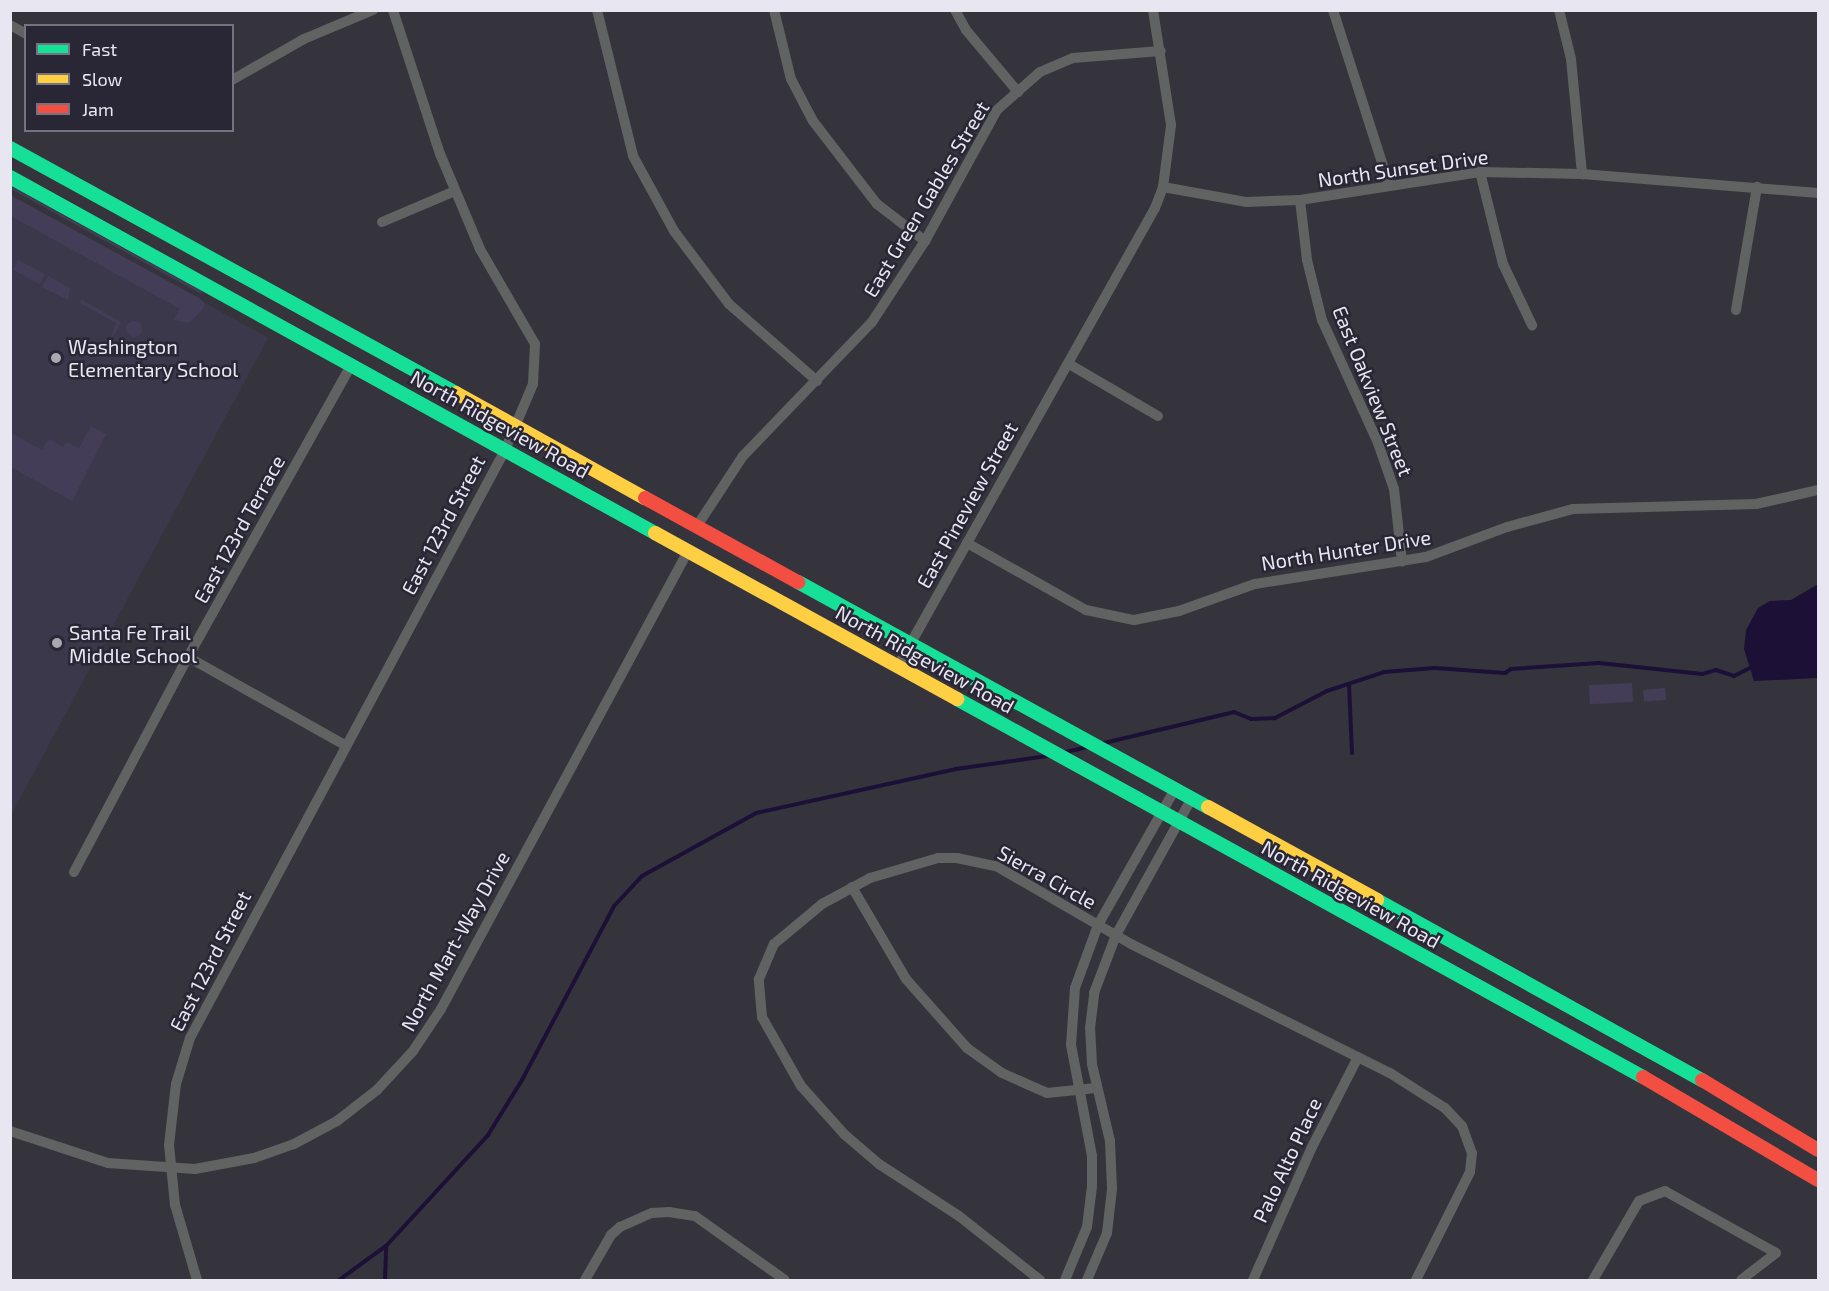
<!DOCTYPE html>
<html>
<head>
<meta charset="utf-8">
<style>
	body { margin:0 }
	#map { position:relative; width:1829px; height:1291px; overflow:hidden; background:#35343c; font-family:"Exo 2",sans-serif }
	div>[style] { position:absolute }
	.built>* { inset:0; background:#3c384c }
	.green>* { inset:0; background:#433d58; transform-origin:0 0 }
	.round { border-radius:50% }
	.water>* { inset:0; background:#1c1037 }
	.stream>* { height:4px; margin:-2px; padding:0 2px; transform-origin:2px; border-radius:2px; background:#1c1037 }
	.street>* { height:10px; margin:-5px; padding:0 5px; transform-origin:5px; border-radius:5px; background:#616262 }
	.fast>* { height:14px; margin:-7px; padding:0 7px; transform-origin:7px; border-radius:7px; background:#16e098 }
	.slow>* { height:14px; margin:-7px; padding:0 7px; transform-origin:7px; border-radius:7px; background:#ffcf43 }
	.jam>* { height:14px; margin:-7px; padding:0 7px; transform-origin:7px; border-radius:7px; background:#f24e42 }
	.dots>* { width:16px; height:16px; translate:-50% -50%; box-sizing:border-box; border:3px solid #292635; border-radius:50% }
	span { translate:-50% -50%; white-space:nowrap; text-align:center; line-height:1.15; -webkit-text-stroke:5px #292635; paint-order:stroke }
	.street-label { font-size:20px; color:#e8e6f0 }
	.poi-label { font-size:20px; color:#e8e6f0 }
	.left { translate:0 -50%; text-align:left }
	.frame { position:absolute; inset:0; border:12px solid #e8e6f0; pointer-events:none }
	.legend { position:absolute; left:24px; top:24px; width:210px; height:108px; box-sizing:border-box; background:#292635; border:2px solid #757380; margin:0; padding:8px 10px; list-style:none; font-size:18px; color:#e8e6f0 }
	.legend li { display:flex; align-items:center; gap:12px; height:30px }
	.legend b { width:30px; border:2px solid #757380 }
</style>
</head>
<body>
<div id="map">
	<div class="built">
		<div style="clip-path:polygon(11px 196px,268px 338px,11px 815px)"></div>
	</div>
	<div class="green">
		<div style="clip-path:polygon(10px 186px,201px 291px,203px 295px,11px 189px)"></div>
		<div style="clip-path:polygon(10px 195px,199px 298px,205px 303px,203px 309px,189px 323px,174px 320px,180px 309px,11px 216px)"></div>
		<div style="left:18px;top:260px;width:30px;height:11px;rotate:28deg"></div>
		<div style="clip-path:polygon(48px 276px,70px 288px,68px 300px,42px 287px)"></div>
		<div style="clip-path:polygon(82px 300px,121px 322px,109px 343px,116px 323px,80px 303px)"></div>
		<div class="round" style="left:126px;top:321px;width:16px;height:16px"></div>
		<div style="clip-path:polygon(91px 426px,106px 434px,72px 501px,11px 467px,11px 433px,42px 450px,49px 439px,63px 447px,67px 442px,79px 448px)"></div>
		<div style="left:1632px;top:683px;width:19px;height:43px;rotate:87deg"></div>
		<div style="left:1665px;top:688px;width:12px;height:22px;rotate:85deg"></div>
	</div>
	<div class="water">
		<div style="clip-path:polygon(1818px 584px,1818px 678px,1754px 681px,1744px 649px,1746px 630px,1758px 608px,1770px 601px,1791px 600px)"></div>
	</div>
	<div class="stream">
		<div style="left:1349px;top:684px;width:69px;rotate:87.5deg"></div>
		<div style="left:1104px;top:743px;width:134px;rotate:-13.4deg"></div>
		<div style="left:1234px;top:712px;width:18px;rotate:22deg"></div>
		<div style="left:1251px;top:719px;width:24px;rotate:-2deg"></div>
		<div style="left:1275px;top:718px;width:59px;rotate:-27.4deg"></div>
		<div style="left:1327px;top:691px;width:60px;rotate:-18.4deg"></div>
		<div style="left:1384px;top:672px;width:51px;rotate:-4.5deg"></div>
		<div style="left:1435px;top:668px;width:70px;rotate:4.1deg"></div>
		<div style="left:1505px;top:673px;width:7px;rotate:-34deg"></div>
		<div style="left:1511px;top:669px;width:88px;rotate:-3.9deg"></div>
		<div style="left:1599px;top:663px;width:104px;rotate:6.1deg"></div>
		<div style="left:1702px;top:674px;width:15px;rotate:-16deg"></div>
		<div style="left:1716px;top:670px;width:19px;rotate:18deg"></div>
		<div style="left:1734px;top:676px;width:20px;rotate:-27deg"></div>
		<div style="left:1066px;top:752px;width:22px;rotate:-13deg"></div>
		<div style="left:339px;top:1280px;width:58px;rotate:-35.9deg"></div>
		<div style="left:386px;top:1246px;width:151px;rotate:-47.4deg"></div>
		<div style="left:488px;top:1135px;width:65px;rotate:-58.3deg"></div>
		<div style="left:522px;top:1080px;width:197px;rotate:-62.1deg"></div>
		<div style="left:614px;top:906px;width:41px;rotate:-47deg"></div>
		<div style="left:642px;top:876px;width:130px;rotate:-28.9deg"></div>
		<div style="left:756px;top:813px;width:205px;rotate:-12.4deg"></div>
		<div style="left:956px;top:769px;width:92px;rotate:-8.1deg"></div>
		<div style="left:385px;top:1280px;width:34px;rotate:-88deg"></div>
	</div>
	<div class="street">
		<div style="left:597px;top:10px;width:150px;rotate:76.1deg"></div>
		<div style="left:633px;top:156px;width:85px;rotate:61.3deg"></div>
		<div style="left:674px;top:231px;width:91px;rotate:53deg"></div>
		<div style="left:729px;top:304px;width:117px;rotate:41.2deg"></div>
		<div style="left:774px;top:10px;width:71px;rotate:76.2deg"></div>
		<div style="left:791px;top:79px;width:47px;rotate:62.4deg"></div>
		<div style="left:813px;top:121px;width:105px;rotate:52.4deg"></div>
		<div style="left:877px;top:204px;width:61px;rotate:37.6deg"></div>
		<div style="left:955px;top:10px;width:23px;rotate:61deg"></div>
		<div style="left:966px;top:30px;width:81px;rotate:50deg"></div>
		<div style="left:1333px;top:10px;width:183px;rotate:72.2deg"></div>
		<div style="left:1559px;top:10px;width:50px;rotate:76.2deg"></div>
		<div style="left:1571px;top:59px;width:116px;rotate:84.5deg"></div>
		<div style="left:10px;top:25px;width:18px;rotate:29deg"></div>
		<div style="left:232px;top:80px;width:83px;rotate:-29.7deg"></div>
		<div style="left:304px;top:39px;width:75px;rotate:-22.8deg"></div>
		<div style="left:1480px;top:172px;width:95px;rotate:76deg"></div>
		<div style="left:1503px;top:264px;width:68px;rotate:64.6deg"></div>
		<div style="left:1163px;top:187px;width:84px;rotate:10.2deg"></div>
		<div style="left:1246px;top:202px;width:54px;rotate:-2.1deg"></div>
		<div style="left:1300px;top:200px;width:182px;rotate:-8.8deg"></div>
		<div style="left:1480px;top:172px;width:102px;rotate:1.1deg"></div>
		<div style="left:1582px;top:174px;width:237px;rotate:4.6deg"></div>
		<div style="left:1300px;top:200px;width:60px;rotate:83.3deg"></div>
		<div style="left:1307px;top:260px;width:62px;rotate:76deg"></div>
		<div style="left:1322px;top:320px;width:135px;rotate:65.5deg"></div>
		<div style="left:1378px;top:443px;width:49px;rotate:70.8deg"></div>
		<div style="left:1394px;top:489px;width:73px;rotate:83.7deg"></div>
		<div style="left:382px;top:222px;width:79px;rotate:-23deg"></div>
		<div style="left:1736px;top:310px;width:125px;rotate:-80.3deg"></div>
		<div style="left:1069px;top:364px;width:103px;rotate:30.3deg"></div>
		<div style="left:697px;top:526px;width:84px;rotate:-56.7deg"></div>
		<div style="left:743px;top:456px;width:186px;rotate:-46.1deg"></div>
		<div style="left:872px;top:322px;width:97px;rotate:-56.8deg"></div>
		<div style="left:925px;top:241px;width:149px;rotate:-61.2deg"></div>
		<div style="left:997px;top:110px;width:57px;rotate:-41.5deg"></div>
		<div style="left:1040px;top:72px;width:36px;rotate:-23deg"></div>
		<div style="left:1073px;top:58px;width:88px;rotate:-4.5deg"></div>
		<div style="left:967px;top:543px;width:137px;rotate:29.4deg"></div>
		<div style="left:1086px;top:610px;width:49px;rotate:11.8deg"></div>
		<div style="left:1134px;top:620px;width:46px;rotate:-11.3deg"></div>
		<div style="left:1179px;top:611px;width:81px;rotate:-19.6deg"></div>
		<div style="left:1255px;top:584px;width:173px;rotate:-9deg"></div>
		<div style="left:1426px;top:557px;width:86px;rotate:-20.3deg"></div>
		<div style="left:1507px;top:527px;width:68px;rotate:-15.3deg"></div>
		<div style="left:1573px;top:509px;width:183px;rotate:-1.6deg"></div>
		<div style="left:1756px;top:504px;width:64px;rotate:-12.7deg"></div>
		<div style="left:188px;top:657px;width:180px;rotate:29.3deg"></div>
		<div style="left:898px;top:666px;width:525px;rotate:-60.7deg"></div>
		<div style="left:1155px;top:208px;width:22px;rotate:-69deg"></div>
		<div style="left:1163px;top:187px;width:63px;rotate:-82.6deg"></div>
		<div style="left:1171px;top:125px;width:116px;rotate:-98.9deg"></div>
		<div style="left:74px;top:872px;width:243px;rotate:-62.1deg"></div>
		<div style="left:188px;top:657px;width:336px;rotate:-60.8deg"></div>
		<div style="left:852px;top:887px;width:107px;rotate:59.6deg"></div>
		<div style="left:906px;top:979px;width:92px;rotate:48.5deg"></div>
		<div style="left:967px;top:1048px;width:43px;rotate:35.5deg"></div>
		<div style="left:1002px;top:1073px;width:49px;rotate:24deg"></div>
		<div style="left:1047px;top:1093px;width:49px;rotate:-5.8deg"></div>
		<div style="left:10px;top:1131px;width:103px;rotate:18.1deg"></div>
		<div style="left:108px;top:1163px;width:87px;rotate:3.9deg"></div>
		<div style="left:195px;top:1169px;width:60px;rotate:-10.6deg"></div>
		<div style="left:254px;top:1158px;width:42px;rotate:-19.3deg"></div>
		<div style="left:294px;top:1144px;width:49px;rotate:-28.1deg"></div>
		<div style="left:337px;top:1121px;width:51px;rotate:-37.8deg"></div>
		<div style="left:377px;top:1090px;width:53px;rotate:-47.3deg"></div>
		<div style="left:413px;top:1051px;width:50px;rotate:-56.3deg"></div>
		<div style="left:441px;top:1009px;width:520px;rotate:-61.66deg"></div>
		<div style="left:197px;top:1280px;width:78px;rotate:-106.3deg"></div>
		<div style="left:175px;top:1205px;width:60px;rotate:-95.7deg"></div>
		<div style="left:169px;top:1145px;width:61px;rotate:-83.5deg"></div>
		<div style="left:176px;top:1084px;width:48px;rotate:-73.1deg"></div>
		<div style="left:190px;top:1038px;width:667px;rotate:-61.82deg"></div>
		<div style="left:505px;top:450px;width:72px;rotate:-67deg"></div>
		<div style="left:533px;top:384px;width:40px;rotate:-87.1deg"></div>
		<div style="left:535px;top:344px;width:110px;rotate:-120.1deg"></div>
		<div style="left:480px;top:249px;width:103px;rotate:-112.8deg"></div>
		<div style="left:440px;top:154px;width:151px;rotate:-108.1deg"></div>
		<div style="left:585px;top:1280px;width:52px;rotate:-60deg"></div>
		<div style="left:611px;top:1235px;width:12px;rotate:-42deg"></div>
		<div style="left:620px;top:1227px;width:35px;rotate:-24deg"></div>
		<div style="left:652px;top:1213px;width:17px;rotate:-3deg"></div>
		<div style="left:669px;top:1212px;width:26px;rotate:9deg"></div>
		<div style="left:695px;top:1216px;width:110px;rotate:35.4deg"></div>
		<div style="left:1040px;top:1280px;width:103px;rotate:-141.7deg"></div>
		<div style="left:959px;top:1216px;width:95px;rotate:-147deg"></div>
		<div style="left:879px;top:1164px;width:45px;rotate:-139.5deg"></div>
		<div style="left:845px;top:1135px;width:66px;rotate:-131.9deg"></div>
		<div style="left:801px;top:1086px;width:79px;rotate:-119.5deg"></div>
		<div style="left:762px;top:1017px;width:38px;rotate:-95deg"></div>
		<div style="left:759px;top:979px;width:38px;rotate:-67deg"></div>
		<div style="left:774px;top:944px;width:62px;rotate:-39.8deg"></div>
		<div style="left:822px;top:904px;width:55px;rotate:-28.4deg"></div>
		<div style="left:870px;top:878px;width:71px;rotate:-16.4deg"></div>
		<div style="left:938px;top:858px;width:19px"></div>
		<div style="left:957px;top:858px;width:40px;rotate:12deg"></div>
		<div style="left:996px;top:866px;width:156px;rotate:30deg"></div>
		<div style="left:1131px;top:944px;width:289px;rotate:26.5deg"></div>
		<div style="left:1390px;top:1073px;width:65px;rotate:32.5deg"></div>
		<div style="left:1445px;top:1108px;width:25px;rotate:47deg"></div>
		<div style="left:1462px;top:1126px;width:29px;rotate:70deg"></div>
		<div style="left:1472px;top:1153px;width:19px;rotate:96deg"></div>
		<div style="left:1470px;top:1172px;width:121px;rotate:116.6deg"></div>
		<div style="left:1065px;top:1280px;width:57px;rotate:-67.5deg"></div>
		<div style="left:1087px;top:1227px;width:41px;rotate:-83deg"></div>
		<div style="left:1092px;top:1186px;width:30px;rotate:-90deg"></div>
		<div style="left:1092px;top:1156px;width:113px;rotate:-100.7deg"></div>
		<div style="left:1071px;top:1045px;width:57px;rotate:-86deg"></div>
		<div style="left:1075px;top:988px;width:67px;rotate:-69.9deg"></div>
		<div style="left:1098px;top:925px;width:156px;rotate:-60.5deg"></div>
		<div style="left:1087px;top:1280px;width:51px;rotate:-66.9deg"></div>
		<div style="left:1107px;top:1233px;width:44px;rotate:-83.5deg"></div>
		<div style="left:1112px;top:1189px;width:48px;rotate:-92.4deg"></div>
		<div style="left:1110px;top:1141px;width:79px;rotate:-103.2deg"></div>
		<div style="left:1092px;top:1064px;width:36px;rotate:-93deg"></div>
		<div style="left:1090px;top:1028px;width:35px;rotate:-83deg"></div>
		<div style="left:1094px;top:993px;width:62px;rotate:-69.2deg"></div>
		<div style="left:1116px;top:935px;width:157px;rotate:-61deg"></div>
		<div style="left:1253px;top:1280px;width:145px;rotate:-66.1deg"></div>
		<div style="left:1312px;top:1147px;width:101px;rotate:-62.9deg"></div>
		<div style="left:1593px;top:1280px;width:91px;rotate:-59.8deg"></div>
		<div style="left:1639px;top:1201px;width:28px;rotate:-21deg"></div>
		<div style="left:1665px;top:1191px;width:127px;rotate:29.2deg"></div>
		<div style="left:1776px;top:1253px;width:44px;rotate:142.4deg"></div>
	</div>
	<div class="fast">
		<div style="left:10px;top:148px;width:509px;rotate:28.78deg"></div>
		<div style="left:10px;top:177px;width:737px;rotate:28.9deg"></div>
		<div style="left:798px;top:582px;width:468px;rotate:28.8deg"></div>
		<div style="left:957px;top:699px;width:783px;rotate:28.86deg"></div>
		<div style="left:1377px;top:900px;width:372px;rotate:29deg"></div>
	</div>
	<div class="slow">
		<div style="left:456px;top:393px;width:216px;rotate:29.1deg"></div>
		<div style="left:655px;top:533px;width:345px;rotate:28.8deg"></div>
		<div style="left:1208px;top:807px;width:193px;rotate:28.8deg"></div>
	</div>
	<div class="jam">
		<div style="left:645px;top:498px;width:175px;rotate:28.8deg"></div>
		<div style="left:1643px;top:1077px;width:203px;rotate:30.5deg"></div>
		<div style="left:1702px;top:1080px;width:135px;rotate:31.1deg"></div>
	</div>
	<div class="dots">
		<div style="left:56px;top:358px;background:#a9a8b1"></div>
		<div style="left:57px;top:643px;background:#a9a8b1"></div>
	</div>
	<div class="street-label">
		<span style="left:1403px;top:168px;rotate:-8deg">North Sunset Drive</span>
		<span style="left:926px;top:199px;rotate:-59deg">East Green Gables Street</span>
		<span style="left:1373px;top:391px;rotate:68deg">East Oakview Street</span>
		<span style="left:500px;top:424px;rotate:29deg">North Ridgeview Road</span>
		<span style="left:967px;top:505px;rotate:-61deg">East Pineview Street</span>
		<span style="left:443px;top:525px;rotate:-62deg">East 123rd Street</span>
		<span style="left:239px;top:529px;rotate:-61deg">East 123rd Terrace</span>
		<span style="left:1346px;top:550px;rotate:-9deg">North Hunter Drive</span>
		<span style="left:925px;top:659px;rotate:29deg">North Ridgeview Road</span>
		<span style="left:1047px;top:877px;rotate:29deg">Sierra Circle</span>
		<span style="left:1351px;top:894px;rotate:29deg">North Ridgeview Road</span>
		<span style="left:455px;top:941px;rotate:-61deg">North Mart-Way Drive</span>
		<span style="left:210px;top:961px;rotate:-63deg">East 123rd Street</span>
		<span style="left:1287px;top:1160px;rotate:-65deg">Palo Alto Place</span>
	</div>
	<div class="poi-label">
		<span class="left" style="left:68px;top:358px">Washington<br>Elementary School</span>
		<span class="left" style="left:69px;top:644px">Santa Fe Trail<br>Middle School</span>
	</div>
	<div class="frame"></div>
	<ul class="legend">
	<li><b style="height:8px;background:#16e098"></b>Fast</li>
	<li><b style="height:8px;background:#ffcf43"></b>Slow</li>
	<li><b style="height:8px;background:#f24e42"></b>Jam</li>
	</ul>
</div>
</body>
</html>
